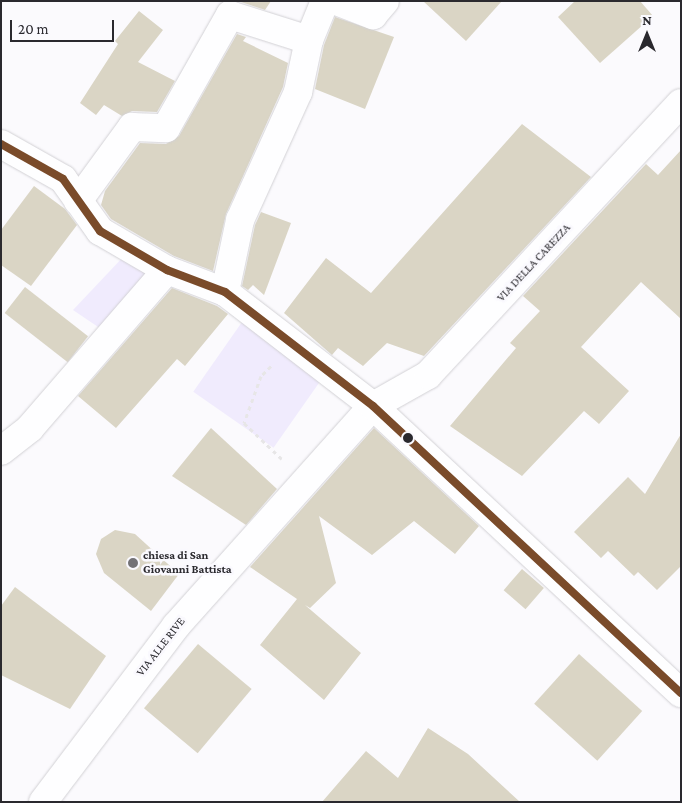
<!DOCTYPE html>
<html>
<head>
<meta charset="utf-8">
<style>
	body { margin:0 }
	#map { position:relative; width:682px; height:803px; overflow:hidden; background:#fbfafd; font-family:"Crimson Pro",serif }
	div>[style] { position:absolute }
	.green>* { inset:0; background:#f0ebfd; transform-origin:0 0 }
	.building>* { inset:0; background:#dad5c5; transform-origin:0 0 }
	.path>* { height:3px; margin-top:-1.5px; transform-origin:0; background:repeating-linear-gradient(90deg,#e7e6e7 0 4px,transparent 0 8px) }
	.roads { filter:drop-shadow(0 0 1px #d2d1d5) drop-shadow(0 0 1px #d2d1d5) }
	.minor>* { height:28px; margin:-14px; padding:0 14px; transform-origin:14px; border-radius:14px; background:#fefeff }
	.bus-1>* { height:8px; margin:-4px; padding:0 4px; transform-origin:4px; border-radius:4px; background:#7a4b2a }
	.dots>* { width:14px; height:14px; translate:-50% -50%; box-sizing:border-box; border:2px solid #faf9fe; border-radius:50% }
	span { translate:-50% -50%; white-space:nowrap; text-align:center; line-height:1.15; -webkit-text-stroke:5px #faf9fe; paint-order:stroke }
	.street-label { font-size:12px; color:#2a292e }
	.poi-label { font-size:12px; color:#2a292e; font-weight:700 }
	.left { translate:0 -50%; text-align:left }
	.frame { position:absolute; inset:0; border:2px solid #2a292e; pointer-events:none }
	.north { position:absolute; left:622px; top:10px; width:50px; height:50px; -webkit-text-stroke:4px #faf9fe; paint-order:stroke; rotate:0deg; font-size:14px; font-weight:700; line-height:20px; text-align:center; color:#2a292e }
	.north::after { content:''; display:block; margin:auto; width:18px; height:22px; background:#2a292e; clip-path:polygon(50% 0,100% 100%,50% 72%,0 100%) }
	.scale { position:absolute; left:10px; top:20px; width:104px; height:22px; box-sizing:border-box; border:2px solid #2a292e; border-top:0; padding-left:6px; font-size:15px; line-height:18px; white-space:nowrap; color:#2a292e; -webkit-text-stroke:4px #faf9fe; paint-order:stroke }
</style>
</head>
<body>
<div id="map">
	<div class="green">
		<div style="clip-path:polygon(125px 255px,156px 278px,107px 333px,73px 310px)"></div>
		<div style="left:242px;top:322px;width:98px;height:85px;rotate:35deg"></div>
	</div>
	<div class="building">
		<div style="clip-path:polygon(238px 1px,271px 1px,265px 10px)"></div>
		<div style="clip-path:polygon(423px 1px,502px 1px,466px 41px)"></div>
		<div style="clip-path:polygon(575px 1px,640px 1px,653px 16px,600px 63px,558px 17px)"></div>
		<div style="clip-path:polygon(139px 11px,163px 30px,138px 62px,175px 81px,157px 112px,132px 111px,122px 116px,104px 105px,96px 115px,80px 103px,118px 44px,115px 41px)"></div>
		<div style="clip-path:polygon(335px 17px,394px 37px,365px 109px,315px 89px,324px 45px)"></div>
		<div style="clip-path:polygon(237px 34px,246px 37px,243px 41px,288px 63px,283px 87px,226px 214px,213px 271px,174px 256px,111px 219px,101px 205px,105px 191px,140px 143px,166px 144px,179px 136px)"></div>
		<div style="clip-path:polygon(522px 124px,591px 177px,424px 356px,387px 343px,363px 366px,338px 348px,332px 355px,284px 313px,326px 258px,371px 293px)"></div>
		<div style="clip-path:polygon(681px 150px,681px 319px,641px 282px,581px 347px,629px 391px,599px 424px,584px 411px,522px 476px,450px 426px,516px 348px,510px 343px,540px 311px,523px 296px,646px 164px,658px 175px)"></div>
		<div style="clip-path:polygon(34px 186px,65px 209px,77px 225px,31px 286px,1px 265px,1px 230px)"></div>
		<div style="clip-path:polygon(261px 212px,291px 223px,264px 295px,253px 285px,248px 290px,242px 286px,255px 225px)"></div>
		<div style="left:25px;top:287px;width:80px;height:33px;rotate:38deg"></div>
		<div style="clip-path:polygon(172px 288px,217px 306px,228px 314px,185px 366px,177px 359px,116px 428px,78px 396px)"></div>
		<div style="clip-path:polygon(211px 428px,277px 489px,246px 525px,172px 476px)"></div>
		<div style="clip-path:polygon(374px 428px,479px 526px,455px 554px,414px 521px,372px 555px,319px 516px,336px 583px,310px 608px,305px 605px,361px 653px,324px 700px,260px 645px,297px 599px,250px 567px)"></div>
		<div style="clip-path:polygon(681px 434px,681px 566px,657px 590px,638px 572px,634px 576px,608px 551px,601px 558px,574px 532px,628px 477px,645px 494px)"></div>
		<div style="clip-path:polygon(115px 530px,135px 534px,179px 574px,151px 611px,104px 573px,96px 554px,101px 539px)"></div>
		<div style="left:522px;top:569px;width:29px;height:28px;rotate:41deg"></div>
		<div style="clip-path:polygon(15px 587px,106px 656px,70px 709px,1px 675px,1px 606px)"></div>
		<div style="left:198px;top:644px;width:70px;height:84px;rotate:40deg"></div>
		<div style="left:579px;top:654px;width:85px;height:67px;rotate:42deg"></div>
		<div style="clip-path:polygon(428px 728px,468px 754px,520px 802px,322px 802px,366px 751px,398px 778px)"></div>
	</div>
	<div class="path">
		<div style="left:271px;top:366px;width:14px;rotate:135deg"></div>
		<div style="left:261px;top:376px;width:50px;rotate:109.9deg"></div>
		<div style="left:244px;top:423px;width:52px;rotate:43.5deg"></div>
	</div>
	<div class="roads">
		<div class="minor">
			<div style="left:336px;top:1px;width:40px;rotate:21deg"></div>
			<div style="left:373px;top:15px;width:18px;rotate:-49deg"></div>
			<div style="left:1px;top:144px;width:71px;rotate:29.4deg"></div>
			<div style="left:63px;top:179px;width:64px;rotate:54.6deg"></div>
			<div style="left:100px;top:231px;width:78px;rotate:30.2deg"></div>
			<div style="left:167px;top:270px;width:62px;rotate:20.8deg"></div>
			<div style="left:225px;top:292px;width:187px;rotate:37.6deg"></div>
			<div style="left:373px;top:406px;width:421px;rotate:43deg"></div>
			<div style="left:78px;top:201px;width:92px;rotate:-53.9deg"></div>
			<div style="left:132px;top:127px;width:34px;rotate:2deg"></div>
			<div style="left:166px;top:128px;width:130px;rotate:-60.5deg"></div>
			<div style="left:230px;top:15px;width:83px;rotate:17.6deg"></div>
			<div style="left:309px;top:40px;width:42px;rotate:-67.7deg"></div>
			<div style="left:225px;top:292px;width:74px;rotate:-78.2deg"></div>
			<div style="left:240px;top:220px;width:141px;rotate:-65.6deg"></div>
			<div style="left:298px;top:92px;width:53px;rotate:-78.1deg"></div>
			<div style="left:1px;top:451px;width:37px;rotate:-38deg"></div>
			<div style="left:30px;top:428px;width:209px;rotate:-49.1deg"></div>
			<div style="left:43px;top:802px;width:221px;rotate:-52.9deg"></div>
			<div style="left:176px;top:626px;width:295px;rotate:-48.2deg"></div>
			<div style="left:373px;top:406px;width:63px;rotate:-29.4deg"></div>
			<div style="left:428px;top:375px;width:371px;rotate:-47.1deg"></div>
		</div>
	</div>
	<div class="bus-1">
		<div style="left:1px;top:144px;width:71px;rotate:29.4deg"></div>
		<div style="left:63px;top:179px;width:64px;rotate:54.6deg"></div>
		<div style="left:100px;top:231px;width:78px;rotate:30.2deg"></div>
		<div style="left:167px;top:270px;width:62px;rotate:20.8deg"></div>
		<div style="left:225px;top:292px;width:187px;rotate:37.6deg"></div>
		<div style="left:373px;top:406px;width:421px;rotate:43deg"></div>
	</div>
	<div class="dots">
		<div style="left:408px;top:438px;background:#2a292e"></div>
		<div style="left:133px;top:563px;background:#737276"></div>
	</div>
	<div class="street-label">
		<span style="left:534px;top:263px;rotate:-47deg">VIA DELLA CAREZZA</span>
		<span style="left:161px;top:647px;rotate:-52deg">VIA ALLE RIVE</span>
	</div>
	<div class="poi-label">
		<span class="left" style="left:143px;top:563px">chiesa di San<br>Giovanni Battista</span>
	</div>
	<div class="frame"></div>
	<div class="north">N</div>
	<div class="scale">20 m</div>
</div>
</body>
</html>
